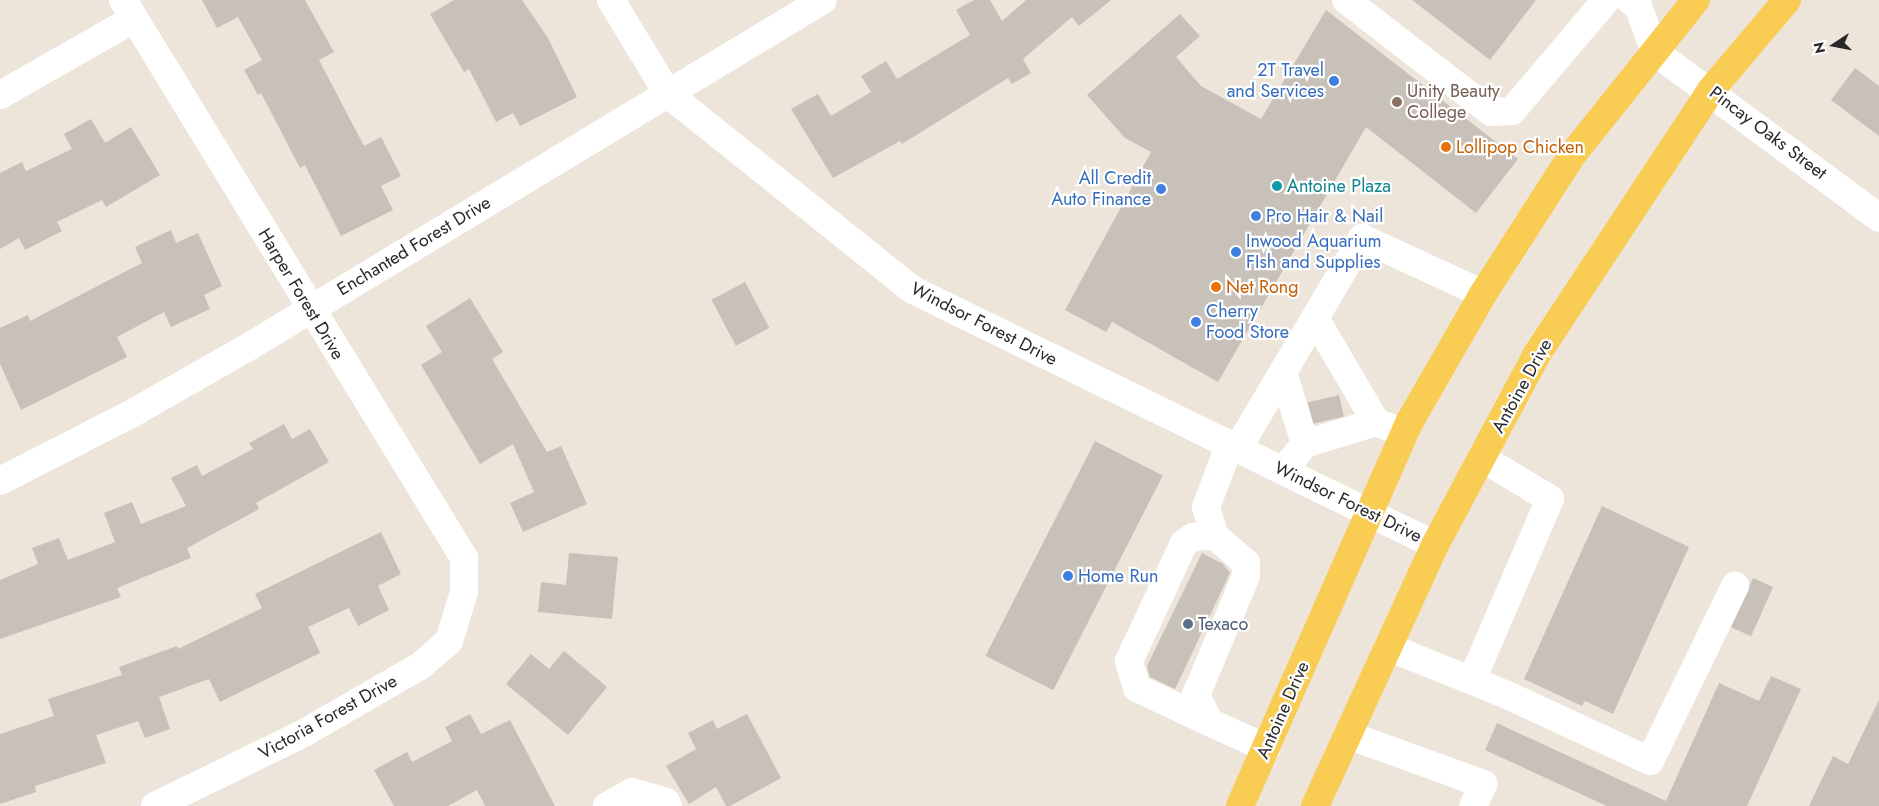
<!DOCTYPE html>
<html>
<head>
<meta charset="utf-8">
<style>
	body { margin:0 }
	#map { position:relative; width:1879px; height:806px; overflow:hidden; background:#ede4da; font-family:Jost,sans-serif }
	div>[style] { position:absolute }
	.building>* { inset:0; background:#c8c1ba; transform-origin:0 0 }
	.minor>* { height:28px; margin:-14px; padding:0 14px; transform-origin:14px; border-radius:14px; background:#fff }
	.major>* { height:28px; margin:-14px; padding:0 14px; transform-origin:14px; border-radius:14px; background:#f9cc53 }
	.dots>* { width:14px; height:14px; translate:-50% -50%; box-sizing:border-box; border:2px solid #fff; border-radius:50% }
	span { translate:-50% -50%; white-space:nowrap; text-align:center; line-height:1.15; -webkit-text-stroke:4.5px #fff; paint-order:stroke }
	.shop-label { font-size:18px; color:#366cbe }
	.right { translate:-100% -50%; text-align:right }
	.left { translate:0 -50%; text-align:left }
	.education-label { font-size:18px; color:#785e54 }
	.street-label { font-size:18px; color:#292929 }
	.food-label { font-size:18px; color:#c56008 }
	.culture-label { font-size:18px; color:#0d838f }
	.service-label { font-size:18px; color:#4e5e75 }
	.north { position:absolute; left:1809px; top:20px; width:50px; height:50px; -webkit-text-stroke:4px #fff; paint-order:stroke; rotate:259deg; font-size:14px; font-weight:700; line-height:20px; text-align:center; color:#292929 }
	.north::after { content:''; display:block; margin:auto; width:18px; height:22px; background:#292929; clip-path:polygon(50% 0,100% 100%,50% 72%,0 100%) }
</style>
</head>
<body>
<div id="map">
	<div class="building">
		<div style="clip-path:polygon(202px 0,305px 0,334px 52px,319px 60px,364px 146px,381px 137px,401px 176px,381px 186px,393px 210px,341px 236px,305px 165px,300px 168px,261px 93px,258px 95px,244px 70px,262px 60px,238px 17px,217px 28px)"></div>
		<div style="clip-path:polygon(454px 0,522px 0,548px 38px,577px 97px,520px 126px,513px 113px,496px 122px,469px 69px,464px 72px,430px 14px)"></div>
		<div style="clip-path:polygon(974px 0,990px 0,1002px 21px,1026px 0,1111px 0,1079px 26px,1072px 17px,1023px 59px,1031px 73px,1012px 84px,1008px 78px,902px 144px,900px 141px,833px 178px,791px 109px,818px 94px,831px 116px,871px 92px,861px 76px,886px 61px,897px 79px,970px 35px,956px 10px)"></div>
		<div style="clip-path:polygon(1412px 0,1536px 0,1490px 60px)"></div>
		<div style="clip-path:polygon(1326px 10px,1518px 159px,1476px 213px,1366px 127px,1218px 382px,1112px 322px,1106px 332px,1065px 310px,1151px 152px,1125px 138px,1087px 95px,1180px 14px,1200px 36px,1176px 57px,1201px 86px,1261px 119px)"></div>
		<div style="clip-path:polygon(1855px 68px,1879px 86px,1879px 136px,1831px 100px)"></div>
		<div style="clip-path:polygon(91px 119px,105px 143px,131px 127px,160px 175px,106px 207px,102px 200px,57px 222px,62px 231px,25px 250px,19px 238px,0 249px,0 173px,22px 162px,26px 171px,72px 149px,64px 134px)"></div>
		<div style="clip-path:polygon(171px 230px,176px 243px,198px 233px,222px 286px,204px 295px,210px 309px,171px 327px,164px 312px,117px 337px,127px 357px,21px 410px,0 364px,0 328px,28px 315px,30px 321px,142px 263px,135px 247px)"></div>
		<div style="left:745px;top:282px;width:52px;height:38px;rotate:62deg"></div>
		<div style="clip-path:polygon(470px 298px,503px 352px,492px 359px,547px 452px,561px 446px,587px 504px,523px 532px,510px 503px,534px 492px,513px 444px,480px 464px,421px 365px,442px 352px,426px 326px)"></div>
		<div style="left:1339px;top:395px;width:22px;height:32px;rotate:77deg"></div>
		<div style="clip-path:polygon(284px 424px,292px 439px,310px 429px,329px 462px,256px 503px,259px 509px,187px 548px,191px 558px,117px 588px,121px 597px,0 639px,0 580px,38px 564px,32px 548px,59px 538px,68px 560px,115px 542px,104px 513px,132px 502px,141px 524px,186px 506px,171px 478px,197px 465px,202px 476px,253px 449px,249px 443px)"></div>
		<div style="left:1095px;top:441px;width:76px;height:241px;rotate:27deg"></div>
		<div style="clip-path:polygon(1602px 506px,1689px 547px,1613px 714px,1585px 701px,1582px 706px,1524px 679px)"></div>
		<div style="clip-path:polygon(381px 532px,401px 574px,378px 586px,389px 610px,358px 626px,349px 608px,308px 627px,320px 653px,220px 702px,209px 679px,159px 697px,170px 729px,145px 738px,138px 721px,96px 735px,106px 763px,35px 786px,36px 792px,0 804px,0 734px,54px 716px,48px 699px,122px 675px,119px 667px,177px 646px,178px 649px,262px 608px,255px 594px)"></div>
		<div style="clip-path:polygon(569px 553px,618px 557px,612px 619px,538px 612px,541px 582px,566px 585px)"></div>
		<div style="clip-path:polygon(1202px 553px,1223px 564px,1230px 573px,1175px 689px,1150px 677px,1147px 666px)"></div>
		<div style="left:1753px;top:578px;width:22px;height:54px;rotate:24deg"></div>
		<div style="clip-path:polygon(564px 651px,607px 687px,568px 735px,506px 684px,531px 654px,549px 669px)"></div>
		<div style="clip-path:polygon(1771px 676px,1801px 689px,1747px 806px,1607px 806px,1485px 750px,1497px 723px,1666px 801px,1719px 683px,1759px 701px)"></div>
		<div style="clip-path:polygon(1879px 700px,1879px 806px,1809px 806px,1833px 756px,1848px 764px)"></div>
		<div style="clip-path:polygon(470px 714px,481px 734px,510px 720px,555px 806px,485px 806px,477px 790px,448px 806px,394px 806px,374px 770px,407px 752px,412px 762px,452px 741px,445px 727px)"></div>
		<div style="clip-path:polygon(747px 714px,781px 778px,730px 806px,726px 806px,716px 787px,689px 804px,666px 766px,696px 749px,688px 733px,713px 720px,717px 729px)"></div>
	</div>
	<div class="minor">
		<div style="left:123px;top:0;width:654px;rotate:58.57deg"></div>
		<div style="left:464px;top:558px;width:34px;rotate:90deg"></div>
		<div style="left:464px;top:592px;width:51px;rotate:107deg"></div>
		<div style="left:449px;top:641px;width:38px;rotate:139deg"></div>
		<div style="left:420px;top:666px;width:134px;rotate:150deg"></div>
		<div style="left:304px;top:733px;width:166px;rotate:153.9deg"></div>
		<div style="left:611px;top:0;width:110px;rotate:58.8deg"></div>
		<div style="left:668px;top:94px;width:314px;rotate:38.7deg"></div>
		<div style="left:913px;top:290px;width:581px;rotate:26.04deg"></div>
		<div style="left:1346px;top:0;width:183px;rotate:37.7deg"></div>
		<div style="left:1491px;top:112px;width:21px;rotate:-3deg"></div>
		<div style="left:1512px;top:111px;width:145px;rotate:-49.7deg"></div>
		<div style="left:1630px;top:0;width:10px;rotate:37deg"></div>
		<div style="left:1638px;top:6px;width:49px;rotate:69.7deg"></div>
		<div style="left:1655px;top:52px;width:279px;rotate:36.5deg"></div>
		<div style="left:0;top:95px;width:154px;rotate:-29.6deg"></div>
		<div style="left:1315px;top:318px;width:121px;rotate:59.6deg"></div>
		<div style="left:1283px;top:372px;width:75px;rotate:73deg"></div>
		<div style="left:1230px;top:444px;width:67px;rotate:110.9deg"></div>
		<div style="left:1206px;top:507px;width:29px;rotate:74deg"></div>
		<div style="left:1214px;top:535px;width:43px;rotate:41.2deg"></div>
		<div style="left:1246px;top:563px;width:13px;rotate:90deg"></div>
		<div style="left:1246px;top:576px;width:129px;rotate:112.8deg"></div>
		<div style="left:1196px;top:695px;width:30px;rotate:64deg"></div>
		<div style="left:1209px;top:722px;width:63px;rotate:24.5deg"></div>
		<div style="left:1238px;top:448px;width:244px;rotate:-59.4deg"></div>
		<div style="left:1362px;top:238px;width:133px;rotate:24.8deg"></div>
		<div style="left:1283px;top:471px;width:35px;rotate:-51deg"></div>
		<div style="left:1305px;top:444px;width:74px;rotate:-17.2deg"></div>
		<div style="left:1376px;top:422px;width:31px;rotate:21deg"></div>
		<div style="left:0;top:481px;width:147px;rotate:-27.1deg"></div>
		<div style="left:131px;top:414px;width:137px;rotate:-29.7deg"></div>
		<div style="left:250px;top:346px;width:669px;rotate:-31.13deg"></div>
		<div style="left:1388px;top:647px;width:126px;rotate:21.9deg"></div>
		<div style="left:1505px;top:694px;width:160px;rotate:24.8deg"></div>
		<div style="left:1650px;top:761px;width:195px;rotate:-64.1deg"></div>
		<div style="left:1472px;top:680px;width:197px;rotate:-66.7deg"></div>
		<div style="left:1550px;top:499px;width:79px;rotate:-148.9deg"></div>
		<div style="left:1209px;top:722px;width:80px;rotate:-154.7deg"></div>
		<div style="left:1137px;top:688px;width:28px;rotate:-107deg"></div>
		<div style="left:1129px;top:661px;width:130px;rotate:-65deg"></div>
		<div style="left:1184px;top:543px;width:11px;rotate:-34deg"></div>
		<div style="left:1193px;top:537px;width:22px;rotate:-3deg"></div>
		<div style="left:1348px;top:735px;width:144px;rotate:19.9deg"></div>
		<div style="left:1483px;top:784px;width:24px;rotate:114deg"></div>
		<div style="left:607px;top:806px;width:29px;rotate:-29deg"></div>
		<div style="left:632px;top:792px;width:35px;rotate:16deg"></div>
		<div style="left:666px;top:802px;width:4px;rotate:63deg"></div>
	</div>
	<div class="major">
		<div style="left:1240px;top:806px;width:421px;rotate:-66.2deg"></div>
		<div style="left:1410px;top:421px;width:146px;rotate:-60.1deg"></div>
		<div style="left:1483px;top:294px;width:166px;rotate:-57.3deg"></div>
		<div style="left:1573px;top:154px;width:197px;rotate:-51.4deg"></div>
		<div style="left:1315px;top:806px;width:287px;rotate:-65.3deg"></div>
		<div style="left:1435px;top:545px;width:217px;rotate:-61.9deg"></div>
		<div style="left:1537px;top:354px;width:316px;rotate:-56.6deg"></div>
		<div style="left:1711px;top:90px;width:118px;rotate:-49.8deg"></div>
	</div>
	<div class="dots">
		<div style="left:1334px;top:81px;background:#3f7fe0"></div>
		<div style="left:1397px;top:102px;background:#8d6e63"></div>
		<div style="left:1446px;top:147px;background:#e8710a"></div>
		<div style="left:1277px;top:186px;background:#0f9aa8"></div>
		<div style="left:1161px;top:189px;background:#3f7fe0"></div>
		<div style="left:1256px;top:216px;background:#3f7fe0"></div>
		<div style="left:1236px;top:252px;background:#3f7fe0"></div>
		<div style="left:1216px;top:287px;background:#e8710a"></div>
		<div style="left:1196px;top:322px;background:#3f7fe0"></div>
		<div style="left:1068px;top:576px;background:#3f7fe0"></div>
		<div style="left:1188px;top:624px;background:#5c6f8a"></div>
	</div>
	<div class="shop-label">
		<span class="right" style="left:1324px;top:81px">2T Travel<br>and Services</span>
		<span class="right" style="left:1151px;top:189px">All Credit<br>Auto Finance</span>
		<span class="left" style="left:1266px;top:216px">Pro Hair &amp; Nail</span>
		<span class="left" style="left:1246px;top:252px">Inwood Aquarium<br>FIsh and Supplies</span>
		<span class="left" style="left:1206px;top:322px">Cherry<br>Food Store</span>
		<span class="left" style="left:1078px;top:576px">Home Run</span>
	</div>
	<div class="education-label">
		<span class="left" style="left:1407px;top:102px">Unity Beauty<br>College</span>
	</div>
	<div class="street-label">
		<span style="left:1768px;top:133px;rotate:37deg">Pincay Oaks Street</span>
		<span style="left:414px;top:246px;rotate:-31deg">Enchanted Forest Drive</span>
		<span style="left:301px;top:294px;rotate:59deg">Harper Forest Drive</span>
		<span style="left:984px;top:324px;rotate:27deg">Windsor Forest Drive</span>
		<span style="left:1522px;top:386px;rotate:-61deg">Antoine Drive</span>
		<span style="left:1348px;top:502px;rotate:26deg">Windsor Forest Drive</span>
		<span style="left:1283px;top:710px;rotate:-66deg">Antoine Drive</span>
		<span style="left:328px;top:717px;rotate:-29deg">Victoria Forest Drive</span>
	</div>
	<div class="food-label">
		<span class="left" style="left:1456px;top:147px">Lollipop Chicken</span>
		<span class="left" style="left:1226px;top:287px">Net Rong</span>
	</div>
	<div class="culture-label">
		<span class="left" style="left:1287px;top:186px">Antoine Plaza</span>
	</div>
	<div class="service-label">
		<span class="left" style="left:1198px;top:624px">Texaco</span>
	</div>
	<div class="north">N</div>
</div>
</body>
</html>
